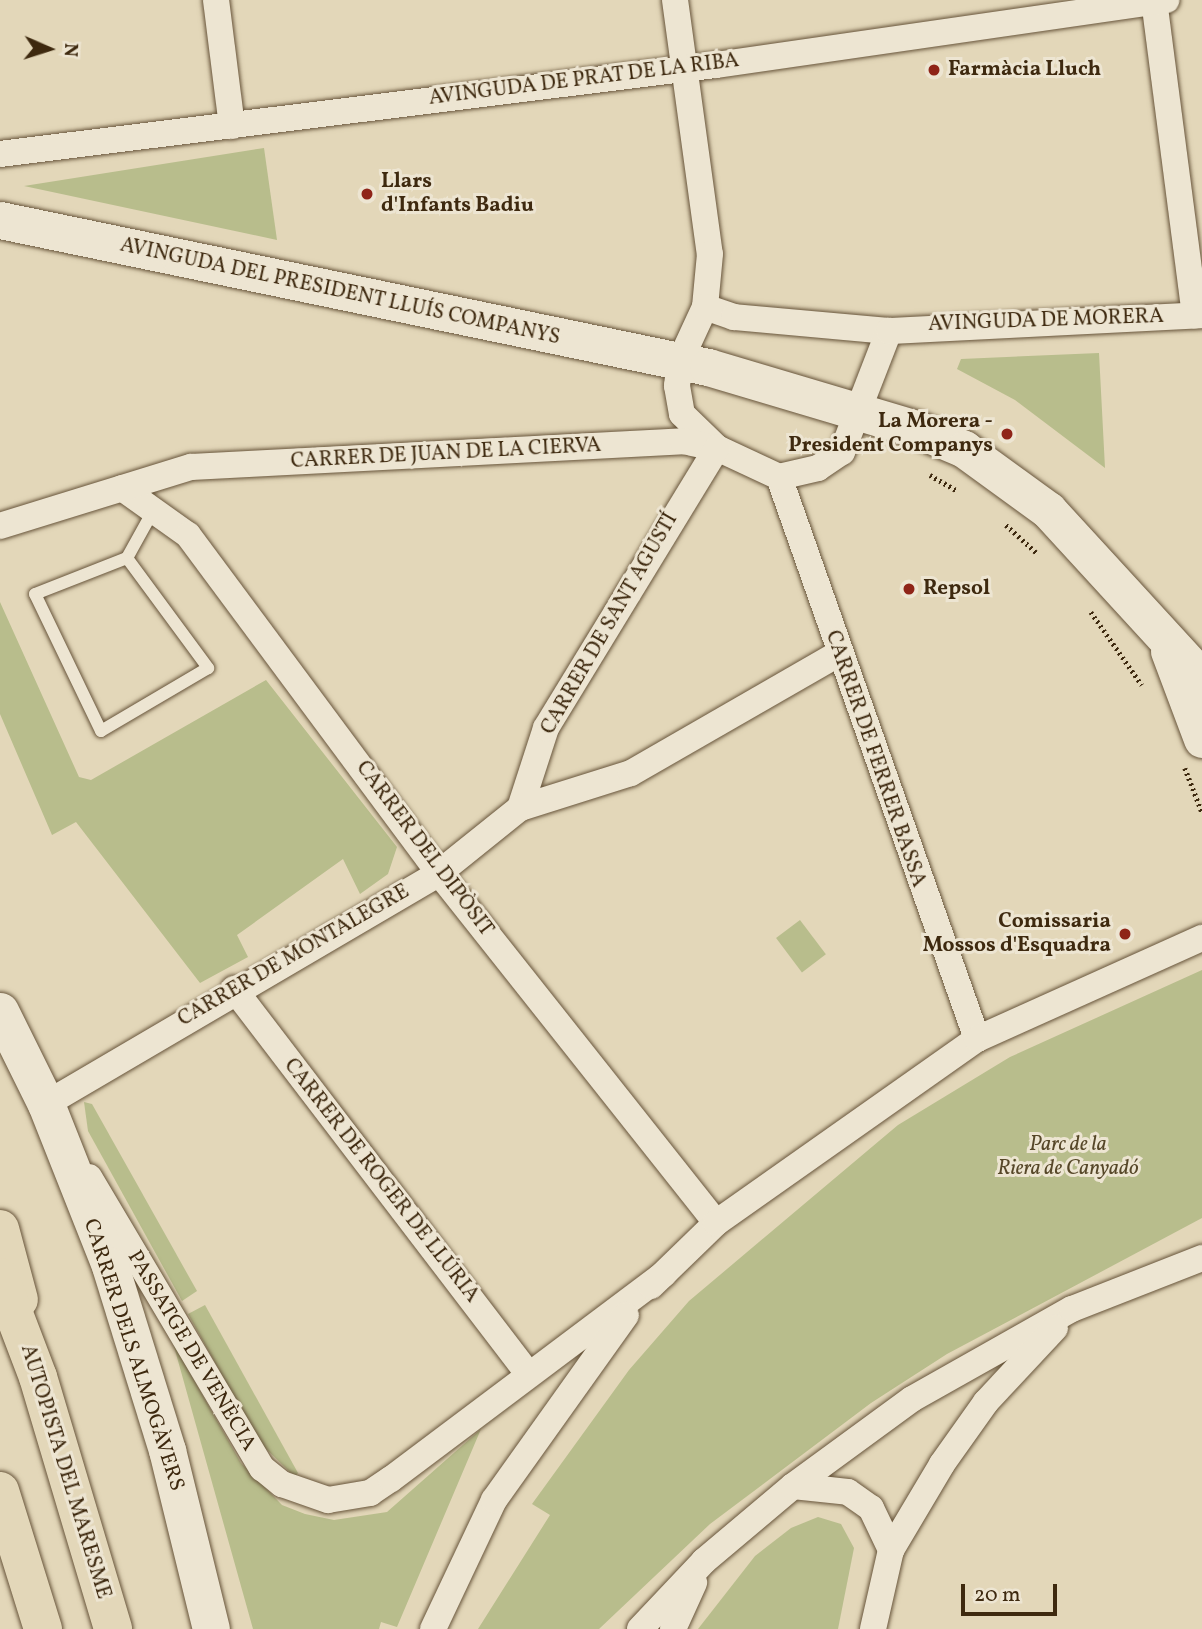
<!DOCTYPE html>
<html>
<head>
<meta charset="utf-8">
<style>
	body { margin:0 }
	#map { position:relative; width:1202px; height:1629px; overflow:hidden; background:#e3d7b9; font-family:Vollkorn,serif }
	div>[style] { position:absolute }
	.green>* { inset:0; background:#b8bd8c; transform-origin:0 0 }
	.path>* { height:4.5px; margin-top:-2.25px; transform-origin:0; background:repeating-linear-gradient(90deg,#3e290f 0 2px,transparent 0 5.5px) }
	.roads { filter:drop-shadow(0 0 2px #67543a) drop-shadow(0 0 2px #67543a) }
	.lane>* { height:12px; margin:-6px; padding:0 6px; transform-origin:6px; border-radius:6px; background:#ede5d2 }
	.street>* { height:26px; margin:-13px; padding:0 13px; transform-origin:13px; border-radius:13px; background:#ede5d2 }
	.secondary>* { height:37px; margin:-18.5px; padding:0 18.5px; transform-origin:18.5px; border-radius:18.5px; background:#ede5d2 }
	.highway>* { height:38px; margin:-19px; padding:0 19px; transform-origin:19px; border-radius:19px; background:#e3d7b9 }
	.dots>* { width:19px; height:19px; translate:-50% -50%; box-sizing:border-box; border:4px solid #ede5d2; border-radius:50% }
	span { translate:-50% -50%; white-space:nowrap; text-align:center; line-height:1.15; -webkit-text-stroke:6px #ede5d2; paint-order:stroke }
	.poi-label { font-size:21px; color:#3e290f; font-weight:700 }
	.left { translate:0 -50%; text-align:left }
	.right { translate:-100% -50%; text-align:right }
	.street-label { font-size:21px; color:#3e290f }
	.park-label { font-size:21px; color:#564728; font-style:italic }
	.north { position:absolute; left:14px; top:14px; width:70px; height:70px; -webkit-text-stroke:5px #ede5d2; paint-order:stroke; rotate:93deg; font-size:19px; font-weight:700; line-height:28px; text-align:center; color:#3e290f }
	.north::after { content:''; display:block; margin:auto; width:24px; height:32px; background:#3e290f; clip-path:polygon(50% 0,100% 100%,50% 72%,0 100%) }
	.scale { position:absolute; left:961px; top:1584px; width:96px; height:32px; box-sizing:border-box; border:4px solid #3e290f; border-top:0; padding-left:9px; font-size:21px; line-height:24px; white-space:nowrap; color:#3e290f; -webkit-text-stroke:5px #ede5d2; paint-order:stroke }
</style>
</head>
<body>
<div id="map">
	<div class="green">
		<div style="clip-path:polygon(264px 148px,277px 240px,24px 186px)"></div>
		<div style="clip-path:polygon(1099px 353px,1105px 468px,1015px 400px,957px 369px,961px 359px)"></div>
		<div style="clip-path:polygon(0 602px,79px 777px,91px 780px,266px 680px,397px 847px,388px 874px,360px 894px,343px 859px,237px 935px,248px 957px,200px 983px,76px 822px,52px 835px,0 714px)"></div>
		<div style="left:800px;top:920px;width:43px;height:30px;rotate:53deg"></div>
		<div style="clip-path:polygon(1202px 970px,1202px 1218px,947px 1354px,871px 1403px,710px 1524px,599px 1629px,478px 1629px,550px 1515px,532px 1504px,629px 1370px,689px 1301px,898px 1125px,1010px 1057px)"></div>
		<div style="clip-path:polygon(84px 1102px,92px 1104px,197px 1291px,182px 1301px,88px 1131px)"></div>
		<div style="clip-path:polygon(205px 1305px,298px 1473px,295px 1477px,259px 1442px,188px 1314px)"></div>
		<div style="clip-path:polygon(173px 1343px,241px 1463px,282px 1505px,305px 1514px,334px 1520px,387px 1512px,481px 1429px,397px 1627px,381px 1622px,379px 1629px,253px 1629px)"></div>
		<div style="clip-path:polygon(818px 1517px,841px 1524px,854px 1548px,838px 1629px,698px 1629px,755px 1556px,791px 1528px)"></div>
	</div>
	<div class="path">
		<div style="left:930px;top:475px;width:30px;rotate:30deg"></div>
		<div style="left:1006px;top:525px;width:43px;rotate:42.2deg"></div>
		<div style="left:1091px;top:612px;width:89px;rotate:55.1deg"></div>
		<div style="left:1185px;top:768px;width:47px;rotate:68.9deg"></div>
	</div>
	<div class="roads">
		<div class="lane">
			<div style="left:127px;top:558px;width:137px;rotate:53.6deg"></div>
			<div style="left:208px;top:668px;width:124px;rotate:149.5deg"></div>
			<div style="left:101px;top:731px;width:152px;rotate:-115.7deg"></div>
			<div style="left:35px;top:594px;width:99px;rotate:-21.4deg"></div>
			<div style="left:127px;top:558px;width:54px;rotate:-61deg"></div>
		</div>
		<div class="street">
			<div style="left:216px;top:0;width:127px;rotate:82.8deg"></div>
			<div style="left:675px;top:0;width:256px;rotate:82.2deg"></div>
			<div style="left:710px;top:254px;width:53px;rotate:95.4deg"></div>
			<div style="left:705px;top:307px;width:60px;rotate:114.8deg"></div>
			<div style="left:680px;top:361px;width:25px;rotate:97deg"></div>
			<div style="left:677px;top:386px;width:28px;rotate:80deg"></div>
			<div style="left:682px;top:414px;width:49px;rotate:44.2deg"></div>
			<div style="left:1154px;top:0;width:318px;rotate:82.6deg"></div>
			<div style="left:0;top:154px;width:722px;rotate:-7.09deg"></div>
			<div style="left:716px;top:65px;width:455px;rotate:-8.2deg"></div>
			<div style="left:705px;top:307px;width:31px;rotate:19deg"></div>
			<div style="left:734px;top:317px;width:156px;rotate:5.2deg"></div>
			<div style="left:779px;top:477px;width:596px;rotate:70.59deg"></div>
			<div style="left:122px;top:488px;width:81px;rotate:35.5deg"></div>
			<div style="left:188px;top:535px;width:421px;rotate:53.4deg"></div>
			<div style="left:439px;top:873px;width:446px;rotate:51.6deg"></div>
			<div style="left:0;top:526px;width:200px;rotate:-17.2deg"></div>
			<div style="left:191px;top:467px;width:493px;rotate:-3deg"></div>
			<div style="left:683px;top:441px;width:35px;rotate:12deg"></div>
			<div style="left:717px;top:448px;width:68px;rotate:25.1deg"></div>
			<div style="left:779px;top:477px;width:40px;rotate:-13deg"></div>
			<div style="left:818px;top:468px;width:29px;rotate:-34deg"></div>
			<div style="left:842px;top:452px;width:130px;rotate:-68.8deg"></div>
			<div style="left:889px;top:331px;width:313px;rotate:-2.9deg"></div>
			<div style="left:520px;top:808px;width:84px;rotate:-72deg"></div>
			<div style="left:546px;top:728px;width:328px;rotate:-58.6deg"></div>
			<div style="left:234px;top:989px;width:484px;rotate:52.6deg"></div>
			<div style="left:53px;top:1117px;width:15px;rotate:-118deg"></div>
			<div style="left:46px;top:1104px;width:456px;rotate:-30.4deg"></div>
			<div style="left:439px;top:873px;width:104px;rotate:-38.7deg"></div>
			<div style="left:520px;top:808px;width:116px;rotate:-17.5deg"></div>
			<div style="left:631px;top:773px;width:239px;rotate:-29.9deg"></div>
			<div style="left:89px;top:1177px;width:339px;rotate:59.3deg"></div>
			<div style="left:262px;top:1468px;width:26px;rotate:39deg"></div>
			<div style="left:282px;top:1484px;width:49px;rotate:19.2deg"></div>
			<div style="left:328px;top:1500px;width:43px;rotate:-9.5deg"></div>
			<div style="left:370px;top:1493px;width:25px;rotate:-34deg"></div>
			<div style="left:391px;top:1479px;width:341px;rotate:-36.9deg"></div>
			<div style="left:651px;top:1286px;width:91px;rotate:-44.1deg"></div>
			<div style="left:716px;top:1223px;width:319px;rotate:-35.2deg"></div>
			<div style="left:977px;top:1039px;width:247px;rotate:-24.2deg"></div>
			<div style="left:793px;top:1486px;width:55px;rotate:6.2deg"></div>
			<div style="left:848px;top:1492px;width:28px;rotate:35deg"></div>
			<div style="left:871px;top:1508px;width:47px;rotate:64.5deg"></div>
			<div style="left:433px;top:1629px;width:143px;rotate:-64.7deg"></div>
			<div style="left:494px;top:1500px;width:227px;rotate:-54.5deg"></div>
			<div style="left:640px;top:1629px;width:93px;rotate:-46.7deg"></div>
			<div style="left:704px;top:1561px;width:116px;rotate:-40.1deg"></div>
			<div style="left:793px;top:1486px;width:147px;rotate:-36.2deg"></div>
			<div style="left:912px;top:1399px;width:184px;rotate:-29.4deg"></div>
			<div style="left:1072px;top:1309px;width:140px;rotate:-21.4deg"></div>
			<div style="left:673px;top:1629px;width:51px;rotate:-65.5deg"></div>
			<div style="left:873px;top:1629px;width:81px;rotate:-77.2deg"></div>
			<div style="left:891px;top:1550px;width:100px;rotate:-59.3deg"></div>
			<div style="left:942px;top:1464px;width:76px;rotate:-54.6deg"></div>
			<div style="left:986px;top:1402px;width:101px;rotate:-47deg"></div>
		</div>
		<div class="secondary">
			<div style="left:0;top:220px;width:723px;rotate:11.73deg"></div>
			<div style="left:708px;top:367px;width:220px;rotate:16.6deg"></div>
			<div style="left:919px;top:430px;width:49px;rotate:22.9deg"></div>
			<div style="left:964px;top:449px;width:104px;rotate:36deg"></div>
			<div style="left:1048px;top:510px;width:228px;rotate:47.5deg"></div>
			<div style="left:1169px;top:651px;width:94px;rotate:69.4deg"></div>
			<div style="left:0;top:1011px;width:104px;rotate:63.7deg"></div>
			<div style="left:46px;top:1104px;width:174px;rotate:68.4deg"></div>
			<div style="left:110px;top:1266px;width:193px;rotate:72.8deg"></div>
			<div style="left:167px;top:1450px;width:184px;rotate:76.2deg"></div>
		</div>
		<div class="highway">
			<div style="left:0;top:1229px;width:73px;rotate:75deg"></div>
			<div style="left:0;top:1277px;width:107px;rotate:69.2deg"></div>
			<div style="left:38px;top:1377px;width:263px;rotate:73.4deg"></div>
			<div style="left:0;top:1491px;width:145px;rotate:72.7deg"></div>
		</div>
	</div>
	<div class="dots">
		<div style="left:934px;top:70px;background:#8f2418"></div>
		<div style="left:367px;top:194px;background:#8f2418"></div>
		<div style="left:1007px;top:434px;background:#8f2418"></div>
		<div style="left:909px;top:589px;background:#8f2418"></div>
		<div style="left:1125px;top:934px;background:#8f2418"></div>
	</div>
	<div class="poi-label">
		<span class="left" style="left:948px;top:70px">Farmàcia Lluch</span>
		<span class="left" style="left:381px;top:194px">Llars<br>d'Infants Badiu</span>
		<span class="right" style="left:993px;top:434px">La Morera -<br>President Companys</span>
		<span class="left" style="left:923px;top:589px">Repsol</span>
		<span class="right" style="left:1111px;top:934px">Comissaria<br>Mossos d'Esquadra</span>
	</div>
	<div class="street-label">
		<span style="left:584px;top:80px;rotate:-7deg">AVINGUDA DE PRAT DE LA RIBA</span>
		<span style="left:340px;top:292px;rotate:12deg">AVINGUDA DEL PRESIDENT LLUÍS COMPANYS</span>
		<span style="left:1046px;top:321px;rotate:-2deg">AVINGUDA DE MORERA</span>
		<span style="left:446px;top:454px;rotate:-3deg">CARRER DE JUAN DE LA CIERVA</span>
		<span style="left:610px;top:624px;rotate:-60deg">CARRER DE SANT AGUSTÍ</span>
		<span style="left:875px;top:759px;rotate:71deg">CARRER DE FERRER BASSA</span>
		<span style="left:424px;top:849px;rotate:53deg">CARRER DEL DIPÒSIT</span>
		<span style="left:294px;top:956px;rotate:-30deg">CARRER DE MONTALEGRE</span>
		<span style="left:381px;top:1181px;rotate:52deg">CARRER DE ROGER DE LLÚRIA</span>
		<span style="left:191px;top:1351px;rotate:59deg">PASSATGE DE VENÈCIA</span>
		<span style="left:133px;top:1355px;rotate:72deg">CARRER DELS ALMOGÀVERS</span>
		<span style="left:65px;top:1472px;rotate:73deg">AUTOPISTA DEL MARESME</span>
	</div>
	<div class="park-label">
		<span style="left:1068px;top:1157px">Parc de la<br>Riera de Canyadó</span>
	</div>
	<div class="north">N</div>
	<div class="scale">20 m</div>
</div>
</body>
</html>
